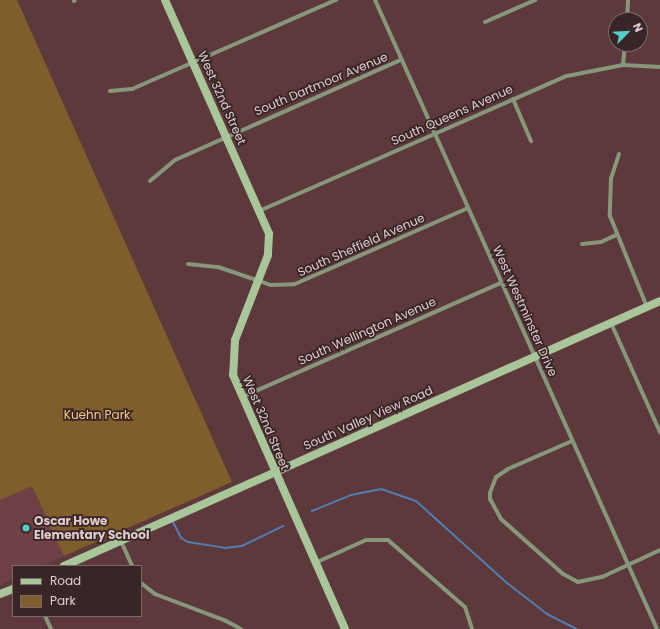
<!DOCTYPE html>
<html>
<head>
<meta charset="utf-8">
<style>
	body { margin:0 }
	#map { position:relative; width:660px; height:629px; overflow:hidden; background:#5e393c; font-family:Poppins,sans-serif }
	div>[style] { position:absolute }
	.built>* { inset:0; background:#6d4145 }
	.green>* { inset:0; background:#805e2b }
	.stream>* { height:2px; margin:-1px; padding:0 1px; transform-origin:1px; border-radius:1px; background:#527db3 }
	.street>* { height:4px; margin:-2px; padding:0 2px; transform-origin:2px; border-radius:2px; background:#86977c }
	.secondary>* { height:8px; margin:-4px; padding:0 4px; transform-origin:4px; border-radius:4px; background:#a9c59a }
	.dots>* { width:11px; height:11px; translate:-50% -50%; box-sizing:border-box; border:2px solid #382627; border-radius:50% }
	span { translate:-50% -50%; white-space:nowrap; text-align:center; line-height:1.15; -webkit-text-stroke:3.5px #382627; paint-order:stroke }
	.street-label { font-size:12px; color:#e2cbcc }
	.park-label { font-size:12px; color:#f9c884 }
	.poi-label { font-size:12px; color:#e2cbcc; font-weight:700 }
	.left { translate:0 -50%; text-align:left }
	.legend { position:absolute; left:12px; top:565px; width:130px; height:52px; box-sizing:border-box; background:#382627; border:1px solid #7c6869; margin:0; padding:5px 7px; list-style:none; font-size:12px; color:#e2cbcc }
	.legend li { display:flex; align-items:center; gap:8px; height:20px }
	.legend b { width:20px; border:1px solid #7c6869 }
	.north { position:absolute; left:608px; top:12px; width:40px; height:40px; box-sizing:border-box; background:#382627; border:1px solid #7c6869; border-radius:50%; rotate:66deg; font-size:11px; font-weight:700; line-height:16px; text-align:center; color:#e2cbcc }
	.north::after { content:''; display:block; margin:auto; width:14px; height:18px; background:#52cdcc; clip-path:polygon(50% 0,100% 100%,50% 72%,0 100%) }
</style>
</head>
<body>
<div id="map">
	<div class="built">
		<div style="clip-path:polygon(32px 485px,64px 556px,43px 566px,13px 566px,13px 579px,0 585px,0 500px)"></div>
	</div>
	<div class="green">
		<div style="clip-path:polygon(0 0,17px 0,232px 482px,64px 556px,32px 486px,0 500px)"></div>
	</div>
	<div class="stream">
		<div style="left:312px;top:511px;width:42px;rotate:-22.3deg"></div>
		<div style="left:351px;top:495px;width:31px;rotate:-11deg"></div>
		<div style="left:381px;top:489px;width:37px;rotate:19deg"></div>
		<div style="left:416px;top:501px;width:122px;rotate:42deg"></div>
		<div style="left:507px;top:583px;width:51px;rotate:37.8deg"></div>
		<div style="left:547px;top:614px;width:33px;rotate:27deg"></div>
		<div style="left:172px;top:520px;width:20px;rotate:63deg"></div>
		<div style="left:181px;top:538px;width:8px;rotate:30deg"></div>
		<div style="left:188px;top:542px;width:36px;rotate:9deg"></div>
		<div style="left:224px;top:548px;width:18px;rotate:-6deg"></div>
		<div style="left:242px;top:546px;width:46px;rotate:-26deg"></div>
	</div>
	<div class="street">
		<div style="left:375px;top:0;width:689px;rotate:65.85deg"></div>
		<div style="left:74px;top:1px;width:1px;rotate:-45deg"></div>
		<div style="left:627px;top:20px;width:20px;rotate:-87deg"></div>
		<div style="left:485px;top:22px;width:55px;rotate:-23.7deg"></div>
		<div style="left:623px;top:65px;width:21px;rotate:-85deg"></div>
		<div style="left:110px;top:91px;width:22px;rotate:-5deg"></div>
		<div style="left:132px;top:89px;width:223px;rotate:-23.6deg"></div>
		<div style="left:513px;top:99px;width:46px;rotate:66.8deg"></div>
		<div style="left:619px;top:154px;width:25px;rotate:108deg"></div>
		<div style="left:611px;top:178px;width:38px;rotate:92deg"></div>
		<div style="left:610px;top:216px;width:98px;rotate:67.9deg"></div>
		<div style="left:150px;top:181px;width:33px;rotate:-40deg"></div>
		<div style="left:175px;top:160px;width:247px;rotate:-23.9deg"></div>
		<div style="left:259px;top:211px;width:336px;rotate:-23.7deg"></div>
		<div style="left:567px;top:76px;width:57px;rotate:-11.1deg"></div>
		<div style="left:623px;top:65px;width:37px;rotate:3deg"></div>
		<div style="left:582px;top:244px;width:19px;rotate:-6deg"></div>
		<div style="left:601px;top:242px;width:17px;rotate:-25deg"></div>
		<div style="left:188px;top:264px;width:30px;rotate:6deg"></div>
		<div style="left:218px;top:267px;width:56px;rotate:18.8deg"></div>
		<div style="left:271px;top:285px;width:24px;rotate:-2deg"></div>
		<div style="left:295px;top:284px;width:189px;rotate:-23.7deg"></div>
		<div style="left:611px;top:323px;width:120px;rotate:65.8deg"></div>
		<div style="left:242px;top:397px;width:283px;rotate:-23.8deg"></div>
		<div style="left:572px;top:441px;width:70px;rotate:156.4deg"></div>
		<div style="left:508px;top:469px;width:14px;rotate:146deg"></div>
		<div style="left:496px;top:477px;width:17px;rotate:111deg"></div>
		<div style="left:490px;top:493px;width:6px;rotate:90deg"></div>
		<div style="left:490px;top:499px;width:23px;rotate:61deg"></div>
		<div style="left:501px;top:519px;width:83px;rotate:41.6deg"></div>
		<div style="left:563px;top:574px;width:17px;rotate:28deg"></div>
		<div style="left:578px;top:582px;width:25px;rotate:-12deg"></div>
		<div style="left:602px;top:577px;width:64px;rotate:-25deg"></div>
		<div style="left:121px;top:541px;width:27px;rotate:66deg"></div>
		<div style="left:315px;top:563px;width:56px;rotate:-24.3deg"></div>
		<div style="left:366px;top:540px;width:22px"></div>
		<div style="left:388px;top:540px;width:102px;rotate:41deg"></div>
		<div style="left:465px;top:607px;width:23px;rotate:72deg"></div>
		<div style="left:141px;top:583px;width:18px;rotate:38deg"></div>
		<div style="left:155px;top:594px;width:76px;rotate:20.8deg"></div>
		<div style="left:226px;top:621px;width:17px;rotate:28deg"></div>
		<div style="left:45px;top:616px;width:14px;rotate:65deg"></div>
	</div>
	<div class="secondary">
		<div style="left:165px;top:0;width:256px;rotate:66deg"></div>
		<div style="left:269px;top:234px;width:21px;rotate:93deg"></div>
		<div style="left:268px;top:255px;width:91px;rotate:111.2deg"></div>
		<div style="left:235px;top:340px;width:35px;rotate:93deg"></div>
		<div style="left:233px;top:375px;width:278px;rotate:66.2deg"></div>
		<div style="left:64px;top:566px;width:652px;rotate:-23.97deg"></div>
		<div style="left:0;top:594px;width:14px;rotate:-21deg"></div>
	</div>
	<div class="dots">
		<div style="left:26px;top:528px;background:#52cdcc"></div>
	</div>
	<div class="street-label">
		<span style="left:321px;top:84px;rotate:-23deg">South Dartmoor Avenue</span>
		<span style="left:222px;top:98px;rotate:66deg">West 32nd Street</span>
		<span style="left:452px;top:115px;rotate:-24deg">South Queens Avenue</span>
		<span style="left:361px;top:245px;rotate:-24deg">South Sheffield Avenue</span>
		<span style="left:525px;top:311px;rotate:66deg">West Westminster Drive</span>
		<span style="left:367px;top:331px;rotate:-24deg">South Wellington Avenue</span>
		<span style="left:368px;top:418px;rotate:-24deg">South Valley View Road</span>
		<span style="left:266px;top:423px;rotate:67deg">West 32nd Street</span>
	</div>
	<div class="park-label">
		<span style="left:97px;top:415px">Kuehn Park</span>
	</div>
	<div class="poi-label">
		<span class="left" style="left:34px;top:528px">Oscar Howe<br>Elementary School</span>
	</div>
	<ul class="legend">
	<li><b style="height:5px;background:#a9c59a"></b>Road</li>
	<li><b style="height:11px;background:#805e2b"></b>Park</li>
	</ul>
	<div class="north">N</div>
</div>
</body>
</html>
